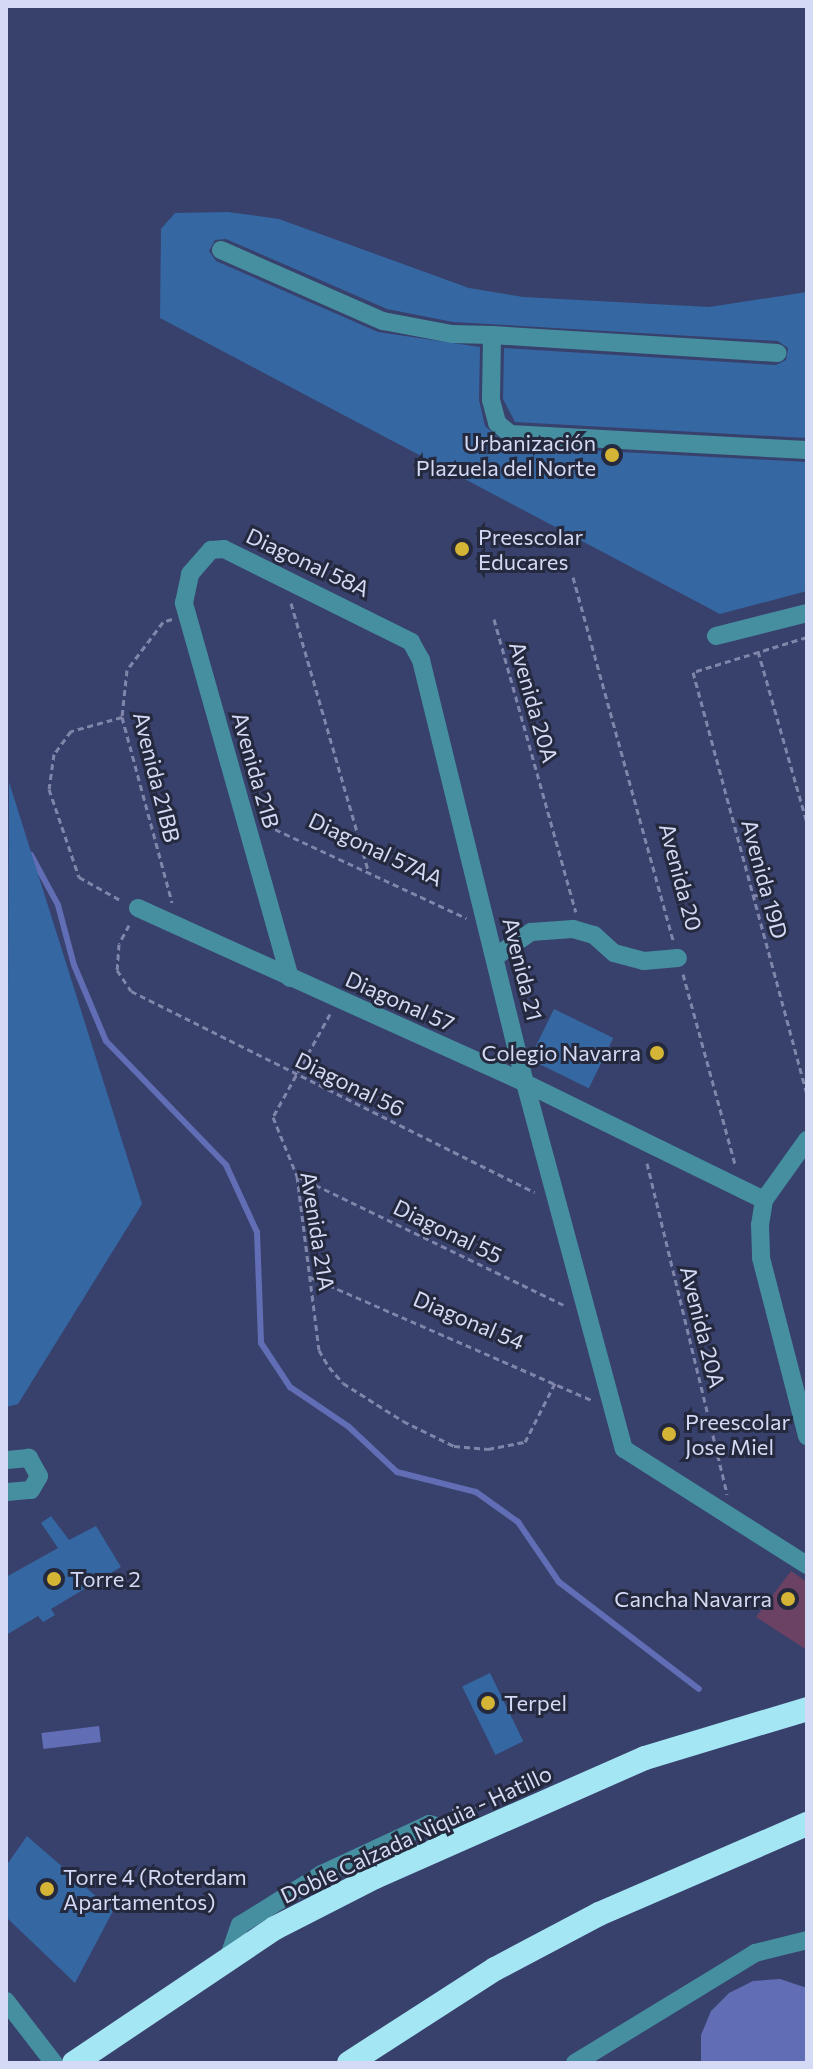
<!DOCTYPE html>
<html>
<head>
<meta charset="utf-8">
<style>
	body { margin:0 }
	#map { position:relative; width:813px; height:2069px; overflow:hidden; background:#38406c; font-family:Commissioner,sans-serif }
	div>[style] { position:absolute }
	.green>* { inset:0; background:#6b4263 }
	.water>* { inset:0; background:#616db4; transform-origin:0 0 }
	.stream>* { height:6px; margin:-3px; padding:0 3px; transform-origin:3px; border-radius:3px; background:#616db4 }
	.building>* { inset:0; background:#3567a3; transform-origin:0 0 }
	.path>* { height:3px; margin-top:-1.5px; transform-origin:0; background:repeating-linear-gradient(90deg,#7f86aa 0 6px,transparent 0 10px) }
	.minor>* { height:18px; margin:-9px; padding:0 9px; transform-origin:9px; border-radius:9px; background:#468fa0 }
	.highway>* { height:24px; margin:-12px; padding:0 12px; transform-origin:12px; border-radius:12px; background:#a5e6f5 }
	.dots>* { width:22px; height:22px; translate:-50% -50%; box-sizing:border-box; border:4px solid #24293d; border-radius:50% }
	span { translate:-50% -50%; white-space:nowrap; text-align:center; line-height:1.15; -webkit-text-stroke:6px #24293d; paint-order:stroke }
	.poi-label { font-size:22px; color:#d4daf5 }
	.right { translate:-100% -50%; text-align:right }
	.left { translate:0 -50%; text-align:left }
	.street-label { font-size:22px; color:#d4daf5 }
	.frame { position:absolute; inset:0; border:8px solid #d4daf5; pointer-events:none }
</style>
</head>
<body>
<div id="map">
	<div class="green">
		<div style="clip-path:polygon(791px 1571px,807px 1582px,807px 1650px,756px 1617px)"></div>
	</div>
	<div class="water">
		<div style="left:99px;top:1726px;width:16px;height:58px;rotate:83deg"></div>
		<div style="clip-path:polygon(780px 1979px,807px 1988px,807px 2063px,701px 2063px,701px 2035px,711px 2011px,729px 1993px,753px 1981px)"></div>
	</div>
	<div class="stream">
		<div style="left:31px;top:855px;width:57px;rotate:61.6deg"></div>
		<div style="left:58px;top:905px;width:62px;rotate:75.1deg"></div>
		<div style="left:74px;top:965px;width:82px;rotate:67.2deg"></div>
		<div style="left:106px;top:1041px;width:173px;rotate:45.9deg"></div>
		<div style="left:226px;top:1165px;width:74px;rotate:65.2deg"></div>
		<div style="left:257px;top:1232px;width:111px;rotate:87.9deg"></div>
		<div style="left:261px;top:1343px;width:53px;rotate:56.6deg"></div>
		<div style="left:290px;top:1387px;width:71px;rotate:34.1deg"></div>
		<div style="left:349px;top:1427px;width:66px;rotate:43.2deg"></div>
		<div style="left:397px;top:1472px;width:81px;rotate:14.2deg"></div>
		<div style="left:476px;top:1492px;width:52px;rotate:35.5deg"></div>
		<div style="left:518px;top:1522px;width:73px;rotate:55.7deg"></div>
		<div style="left:559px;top:1582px;width:176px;rotate:37.4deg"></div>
	</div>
	<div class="building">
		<div style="clip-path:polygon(228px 212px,279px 219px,469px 288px,523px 297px,709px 307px,807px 292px,807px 438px,515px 422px,503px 399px,504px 348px,776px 365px,786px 360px,788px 348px,778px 341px,453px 322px,387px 309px,226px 239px,215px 240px,209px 251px,216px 261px,378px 332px,480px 347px,479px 400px,485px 426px,508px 446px,807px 462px,807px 591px,720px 614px,160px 318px,161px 229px,175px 213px)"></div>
		<div style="clip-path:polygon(9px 782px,142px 1204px,18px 1404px,6px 1407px)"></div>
		<div style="left:554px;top:1009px;width:66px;height:56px;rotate:26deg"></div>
		<div style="clip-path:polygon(51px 1516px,69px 1540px,96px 1526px,121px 1567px,51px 1609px,55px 1615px,43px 1622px,38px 1616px,6px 1635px,6px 1577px,58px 1548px,41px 1523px)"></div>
		<div style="left:490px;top:1673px;width:76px;height:31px;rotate:64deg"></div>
		<div style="clip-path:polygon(27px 1836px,113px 1911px,75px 1983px,6px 1917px,6px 1866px)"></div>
	</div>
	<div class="path">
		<div style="left:573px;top:577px;width:377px;rotate:74.6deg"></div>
		<div style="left:291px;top:603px;width:281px;rotate:73.9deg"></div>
		<div style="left:172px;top:619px;width:9px;rotate:162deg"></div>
		<div style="left:163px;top:622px;width:60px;rotate:126.9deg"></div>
		<div style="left:127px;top:670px;width:47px;rotate:96.1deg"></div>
		<div style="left:122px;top:717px;width:192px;rotate:74.9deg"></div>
		<div style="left:494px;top:619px;width:304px;rotate:74.4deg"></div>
		<div style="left:807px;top:637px;width:119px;rotate:162.9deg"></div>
		<div style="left:693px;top:672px;width:437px;rotate:74.9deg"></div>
		<div style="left:758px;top:651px;width:179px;rotate:74.1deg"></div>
		<div style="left:122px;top:717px;width:53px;rotate:164.6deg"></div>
		<div style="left:71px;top:731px;width:29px;rotate:126deg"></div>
		<div style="left:54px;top:754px;width:35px;rotate:98deg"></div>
		<div style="left:49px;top:789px;width:93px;rotate:71.2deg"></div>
		<div style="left:79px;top:877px;width:49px;rotate:29.2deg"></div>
		<div style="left:266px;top:825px;width:221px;rotate:24.9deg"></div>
		<div style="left:753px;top:896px;width:16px;rotate:-14deg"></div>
		<div style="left:129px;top:925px;width:21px;rotate:118deg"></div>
		<div style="left:119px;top:944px;width:26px;rotate:94deg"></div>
		<div style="left:117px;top:970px;width:25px;rotate:56deg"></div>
		<div style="left:131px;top:991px;width:451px;rotate:26.5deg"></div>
		<div style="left:683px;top:974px;width:197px;rotate:74.7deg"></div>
		<div style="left:330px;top:1014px;width:118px;rotate:119deg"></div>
		<div style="left:273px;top:1117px;width:64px;rotate:67.9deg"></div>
		<div style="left:297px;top:1176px;width:175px;rotate:82.8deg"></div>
		<div style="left:319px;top:1350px;width:20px;rotate:60deg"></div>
		<div style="left:329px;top:1367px;width:21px;rotate:49deg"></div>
		<div style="left:343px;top:1383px;width:71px;rotate:32.3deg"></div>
		<div style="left:403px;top:1421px;width:57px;rotate:26.1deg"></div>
		<div style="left:454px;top:1446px;width:34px;rotate:5deg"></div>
		<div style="left:488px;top:1449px;width:38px;rotate:-11deg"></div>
		<div style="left:525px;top:1442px;width:66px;rotate:-63deg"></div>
		<div style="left:647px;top:1163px;width:341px;rotate:76.4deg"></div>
		<div style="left:297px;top:1176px;width:297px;rotate:25.8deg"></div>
		<div style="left:310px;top:1277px;width:308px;rotate:23.6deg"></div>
		<div style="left:452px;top:1810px;width:24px;rotate:-5deg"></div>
	</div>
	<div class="minor">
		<div style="left:221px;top:250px;width:177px;rotate:23.7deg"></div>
		<div style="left:383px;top:321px;width:70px;rotate:10.7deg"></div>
		<div style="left:452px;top:334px;width:40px;rotate:1.4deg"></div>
		<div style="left:492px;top:335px;width:65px;rotate:90.9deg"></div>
		<div style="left:491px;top:400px;width:24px;rotate:75deg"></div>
		<div style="left:497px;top:423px;width:17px;rotate:40deg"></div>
		<div style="left:510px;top:434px;width:297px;rotate:3.1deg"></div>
		<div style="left:492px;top:335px;width:286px;rotate:3.6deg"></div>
		<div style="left:716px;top:636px;width:94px;rotate:-14.2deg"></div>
		<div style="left:138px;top:908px;width:425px;rotate:24.3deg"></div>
		<div style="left:525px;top:1083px;width:266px;rotate:26.1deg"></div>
		<div style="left:495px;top:957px;width:44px;rotate:-34.8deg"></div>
		<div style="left:531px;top:932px;width:42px;rotate:-4.1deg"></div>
		<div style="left:573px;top:929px;width:22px;rotate:16deg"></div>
		<div style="left:594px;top:935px;width:27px;rotate:42deg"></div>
		<div style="left:614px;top:953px;width:31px;rotate:15deg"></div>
		<div style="left:644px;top:961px;width:34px;rotate:-5deg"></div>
		<div style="left:290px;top:978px;width:390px;rotate:-105.8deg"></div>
		<div style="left:184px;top:603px;width:30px;rotate:-78deg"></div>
		<div style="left:190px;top:574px;width:32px;rotate:-49deg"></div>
		<div style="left:211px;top:550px;width:13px;rotate:-4deg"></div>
		<div style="left:224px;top:549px;width:209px;rotate:26.4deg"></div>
		<div style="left:411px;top:642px;width:21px;rotate:61deg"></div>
		<div style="left:421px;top:660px;width:436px;rotate:76.2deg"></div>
		<div style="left:525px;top:1083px;width:379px;rotate:74.9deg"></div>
		<div style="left:624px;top:1449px;width:217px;rotate:32.4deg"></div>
		<div style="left:807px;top:1140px;width:74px;rotate:125.6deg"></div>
		<div style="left:764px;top:1200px;width:25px;rotate:99deg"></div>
		<div style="left:760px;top:1225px;width:33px;rotate:88deg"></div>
		<div style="left:761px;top:1258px;width:184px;rotate:75.5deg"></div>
		<div style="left:7px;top:1492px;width:24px;rotate:-5deg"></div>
		<div style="left:31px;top:1490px;width:16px;rotate:-60deg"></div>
		<div style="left:39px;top:1476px;width:21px;rotate:-119deg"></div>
		<div style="left:29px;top:1458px;width:22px;rotate:175deg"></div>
		<div style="left:228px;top:1959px;width:36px;rotate:-71deg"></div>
		<div style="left:240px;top:1925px;width:97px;rotate:-31.9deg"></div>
		<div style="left:322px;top:1874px;width:118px;rotate:-25deg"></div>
		<div style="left:429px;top:1824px;width:47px;rotate:14.9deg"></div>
		<div style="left:6px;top:2001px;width:78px;rotate:52.3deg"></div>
		<div style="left:575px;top:2063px;width:211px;rotate:-31.4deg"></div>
		<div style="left:755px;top:1953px;width:54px;rotate:-14deg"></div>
	</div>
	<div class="highway">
		<div style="left:74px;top:2063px;width:242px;rotate:-33.9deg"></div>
		<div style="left:275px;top:1928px;width:112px;rotate:-27deg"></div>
		<div style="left:375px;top:1877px;width:295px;rotate:-23.8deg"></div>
		<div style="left:645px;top:1758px;width:169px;rotate:-16.8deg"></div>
		<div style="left:349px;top:2063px;width:174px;rotate:-32.8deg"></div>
		<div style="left:495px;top:1969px;width:118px;rotate:-27.9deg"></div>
		<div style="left:599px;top:1914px;width:227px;rotate:-23.4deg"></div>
	</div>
	<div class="dots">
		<div style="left:612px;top:455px;background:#d5b535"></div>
		<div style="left:462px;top:549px;background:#d5b535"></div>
		<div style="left:657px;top:1053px;background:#d5b535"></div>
		<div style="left:669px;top:1434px;background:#d5b535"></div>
		<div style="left:54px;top:1579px;background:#d5b535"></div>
		<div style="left:788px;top:1599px;background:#d5b535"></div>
		<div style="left:488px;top:1703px;background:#d5b535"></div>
		<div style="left:47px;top:1889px;background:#d5b535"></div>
	</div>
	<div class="poi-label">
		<span class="right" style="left:596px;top:455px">Urbanización<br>Plazuela del Norte</span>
		<span class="left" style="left:478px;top:549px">Preescolar<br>Educares</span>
		<span class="right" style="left:641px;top:1053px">Colegio Navarra</span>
		<span class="left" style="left:685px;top:1434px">Preescolar<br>Jose Miel</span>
		<span class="left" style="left:70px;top:1579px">Torre 2</span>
		<span class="right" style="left:772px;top:1599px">Cancha Navarra</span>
		<span class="left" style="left:504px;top:1703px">Terpel</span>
		<span class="left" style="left:63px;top:1889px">Torre 4 (Roterdam<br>Apartamentos)</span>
	</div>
	<div class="street-label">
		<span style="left:308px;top:562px;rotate:25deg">Diagonal 58A</span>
		<span style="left:534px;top:702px;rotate:74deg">Avenida 20A</span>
		<span style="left:256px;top:770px;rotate:74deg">Avenida 21B</span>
		<span style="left:157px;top:777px;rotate:76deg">Avenida 21BB</span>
		<span style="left:376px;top:849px;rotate:25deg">Diagonal 57AA</span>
		<span style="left:681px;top:877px;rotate:75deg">Avenida 20</span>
		<span style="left:765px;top:879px;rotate:75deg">Avenida 19D</span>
		<span style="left:523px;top:969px;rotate:76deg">Avenida 21</span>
		<span style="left:400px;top:1001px;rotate:24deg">Diagonal 57</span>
		<span style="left:350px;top:1084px;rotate:26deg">Diagonal 56</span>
		<span style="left:318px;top:1231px;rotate:81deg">Avenida 21A</span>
		<span style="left:448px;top:1231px;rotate:26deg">Diagonal 55</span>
		<span style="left:469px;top:1320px;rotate:23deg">Diagonal 54</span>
		<span style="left:703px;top:1327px;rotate:76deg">Avenida 20A</span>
		<span style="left:416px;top:1834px;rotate:-25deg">Doble Calzada Niquia - Hatillo</span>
	</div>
	<div class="frame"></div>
</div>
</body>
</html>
